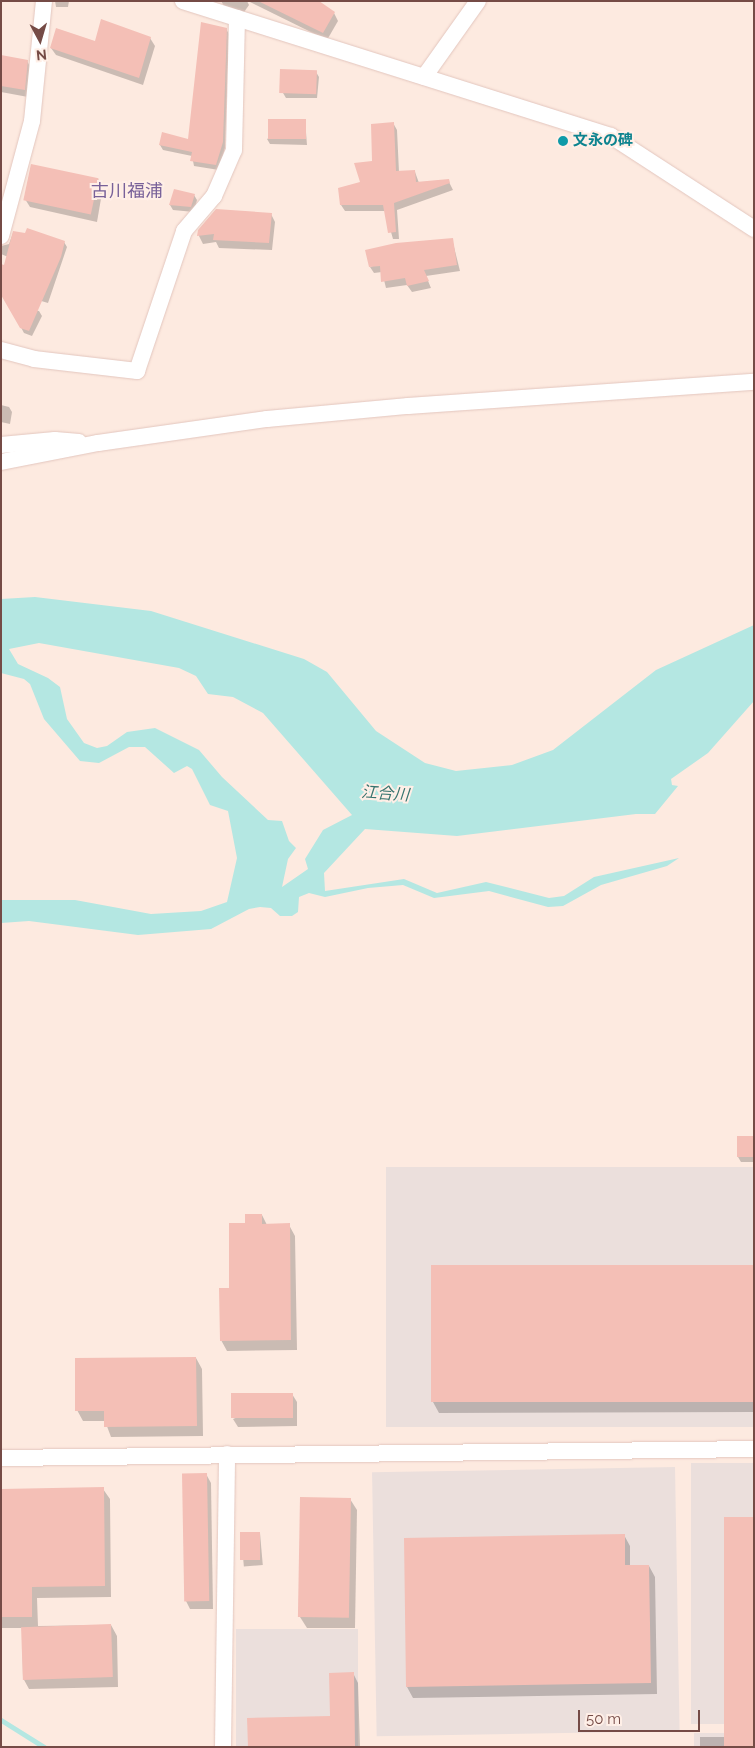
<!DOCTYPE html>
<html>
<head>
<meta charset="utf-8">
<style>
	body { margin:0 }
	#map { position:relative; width:755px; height:1748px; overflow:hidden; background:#fdeae0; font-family:Raleway,"Noto Sans JP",sans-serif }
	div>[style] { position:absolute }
	.industrial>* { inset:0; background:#ebdfdc; transform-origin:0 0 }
	.water>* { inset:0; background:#b4e7e2 }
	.shadow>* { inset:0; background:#0003; transform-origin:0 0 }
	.stream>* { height:5px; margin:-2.5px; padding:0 2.5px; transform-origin:2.5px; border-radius:2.5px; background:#b4e7e2 }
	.building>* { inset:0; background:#f4bfb6; transform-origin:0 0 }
	.roads { filter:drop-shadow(0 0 1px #e3c6be) drop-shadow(0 0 1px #e3c6be) }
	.minor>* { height:16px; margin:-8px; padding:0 8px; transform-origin:8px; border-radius:8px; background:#fff }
	.dots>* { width:14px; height:14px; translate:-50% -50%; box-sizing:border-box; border:2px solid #ffefe7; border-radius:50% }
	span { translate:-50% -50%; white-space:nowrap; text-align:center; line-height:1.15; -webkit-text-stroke:4px #ffefe7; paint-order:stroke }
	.culture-label { font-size:15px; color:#0d838f; font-weight:700 }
	.left { translate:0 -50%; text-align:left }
	.water-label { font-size:16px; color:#37746f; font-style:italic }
	.quarter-label { font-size:18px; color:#786199 }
	.frame { position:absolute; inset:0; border:2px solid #754b46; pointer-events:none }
	.north { position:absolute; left:15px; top:15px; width:50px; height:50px; -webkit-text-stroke:4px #ffefe7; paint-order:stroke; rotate:174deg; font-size:14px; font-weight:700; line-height:20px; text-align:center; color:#754b46 }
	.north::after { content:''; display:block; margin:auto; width:18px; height:22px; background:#754b46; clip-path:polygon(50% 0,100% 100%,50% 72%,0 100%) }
	.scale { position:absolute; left:578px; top:1710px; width:122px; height:22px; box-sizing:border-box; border:2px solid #754b46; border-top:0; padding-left:6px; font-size:15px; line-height:18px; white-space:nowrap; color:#754b46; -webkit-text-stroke:4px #ffefe7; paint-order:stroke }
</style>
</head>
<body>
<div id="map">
	<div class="industrial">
		<div style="left:754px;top:1167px;width:260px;height:368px;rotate:90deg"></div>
		<div style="left:754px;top:1463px;width:261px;height:63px;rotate:90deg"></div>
		<div style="left:675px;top:1467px;width:264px;height:303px;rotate:89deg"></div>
		<div style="left:236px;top:1629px;width:122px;height:118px"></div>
		<div style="left:694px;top:1733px;width:60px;height:14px"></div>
	</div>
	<div class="water">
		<div style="clip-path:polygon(evenodd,35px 597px,151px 611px,304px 659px,327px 672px,376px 731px,425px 763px,456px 771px,512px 765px,553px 750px,656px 670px,754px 625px,754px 701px,708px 753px,671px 779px,672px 785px,678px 786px,655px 814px,636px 814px,457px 836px,365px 829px,324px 873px,325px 891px,404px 879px,437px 893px,486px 882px,549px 898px,564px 896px,594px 877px,679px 858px,667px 866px,601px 885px,563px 906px,548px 907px,489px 891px,434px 898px,403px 885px,368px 888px,325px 897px,309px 893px,299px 897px,298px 912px,292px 916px,280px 916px,271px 908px,260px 907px,249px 909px,211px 929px,138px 935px,29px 921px,1px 923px,1px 900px,75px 900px,151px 914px,201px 911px,227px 902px,237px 858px,228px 811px,210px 805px,192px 769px,187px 766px,174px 773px,145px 747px,129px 747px,99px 763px,80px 761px,44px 719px,30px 684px,24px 679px,1px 673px,1px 599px,35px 597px,39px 643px,179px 668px,196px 676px,208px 694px,233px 697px,263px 713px,352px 815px,323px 830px,305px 859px,308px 869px,282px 887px,288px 859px,296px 848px,289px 841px,282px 821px,268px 820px,222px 777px,199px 750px,155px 728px,127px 732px,107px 746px,97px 748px,84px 743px,67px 719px,60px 687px,48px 678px,18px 664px,9px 649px,39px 643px)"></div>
	</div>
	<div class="shadow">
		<div style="clip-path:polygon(55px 1px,69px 1px,68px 7px,56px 7px)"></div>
		<div style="clip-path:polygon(221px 1px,247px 1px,249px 5px,242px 15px,224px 6px)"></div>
		<div style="clip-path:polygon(248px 1px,316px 1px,334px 13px,338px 21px,327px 40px)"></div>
		<div style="clip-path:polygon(226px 29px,229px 34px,225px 148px,219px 170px,194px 166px,192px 156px,163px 150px,160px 145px,189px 140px)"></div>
		<div style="clip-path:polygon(150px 38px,155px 46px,143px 85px,56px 55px,51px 48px)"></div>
		<div style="clip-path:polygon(1px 57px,27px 61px,31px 68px,28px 97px,1px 92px)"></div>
		<div style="clip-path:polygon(316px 72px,319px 77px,317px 98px,286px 98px,283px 93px)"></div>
		<div style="clip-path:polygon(305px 120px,307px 145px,270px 144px,267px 139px)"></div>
		<div style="clip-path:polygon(393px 123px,397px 130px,399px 172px,415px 172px,419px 183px,448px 180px,453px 190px,397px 210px,399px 239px,393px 239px,385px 211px,345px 211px,341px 205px,361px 183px)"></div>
		<div style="clip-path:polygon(98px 179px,103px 187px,97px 222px,30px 207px,25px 199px)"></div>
		<div style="clip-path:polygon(175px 190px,194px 195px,197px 200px,194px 212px,173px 210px,170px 205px)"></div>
		<div style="clip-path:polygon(271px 214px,275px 222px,272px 250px,219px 248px,216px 242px,203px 244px,199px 236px,199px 230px)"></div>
		<div style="clip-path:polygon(13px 233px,64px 242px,67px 247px,48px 303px,1px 289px,27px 265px,1px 254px,1px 246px,9px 244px)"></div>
		<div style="clip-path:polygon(452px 239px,460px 271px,426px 276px,431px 288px,412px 292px,407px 285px,386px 288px,382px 272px,374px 273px,370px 267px)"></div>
		<div style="clip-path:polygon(10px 307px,39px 311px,42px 316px,32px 336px,24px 333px)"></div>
		<div style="clip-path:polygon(1px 405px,9px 407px,12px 412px,10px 424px,1px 422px)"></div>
		<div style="clip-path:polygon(754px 1137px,754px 1162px,741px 1162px,738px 1157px)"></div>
		<div style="clip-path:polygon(262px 1215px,267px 1225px,289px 1225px,295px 1236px,297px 1350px,227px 1351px,221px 1340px,247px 1224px)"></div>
		<div style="clip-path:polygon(754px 1266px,754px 1412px,439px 1413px,433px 1402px)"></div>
		<div style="clip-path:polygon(196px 1358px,202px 1369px,203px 1436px,111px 1437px,105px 1421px,83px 1421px,77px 1410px)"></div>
		<div style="clip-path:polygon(292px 1394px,297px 1402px,297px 1426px,238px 1427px,233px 1419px)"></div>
		<div style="clip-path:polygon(206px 1474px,211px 1483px,213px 1609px,190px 1609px,186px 1601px)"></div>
		<div style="clip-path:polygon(103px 1489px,110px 1499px,111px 1597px,37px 1598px,38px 1626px,111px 1625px,117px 1636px,118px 1687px,29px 1689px,23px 1678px,22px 1628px,1px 1628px,1px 1490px)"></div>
		<div style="clip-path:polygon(350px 1499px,357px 1510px,355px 1628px,307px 1628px,300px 1617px)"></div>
		<div style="left:260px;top:1533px;width:32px;height:19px;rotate:85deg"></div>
		<div style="clip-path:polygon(624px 1535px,630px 1546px,630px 1566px,649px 1566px,655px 1577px,657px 1694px,413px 1698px,407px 1687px,405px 1539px)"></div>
		<div style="clip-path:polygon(353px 1673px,358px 1683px,360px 1747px,249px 1747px,331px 1717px)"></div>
		<div style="clip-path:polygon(700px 1737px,726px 1737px,754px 1747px,700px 1747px)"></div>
	</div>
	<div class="stream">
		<div style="left:1px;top:1720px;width:51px;rotate:32.1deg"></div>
	</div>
	<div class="building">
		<div style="clip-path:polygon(258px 1px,319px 1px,335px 12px,323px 33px)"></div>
		<div style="clip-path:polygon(101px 19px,151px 37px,139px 78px,50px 48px,56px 28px,95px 41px)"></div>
		<div style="clip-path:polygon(201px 22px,227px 28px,223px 142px,216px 165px,190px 161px,192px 152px,159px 145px,162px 132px,188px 139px)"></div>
		<div style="clip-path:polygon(1px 55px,28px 60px,25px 90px,1px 86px)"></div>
		<div style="left:280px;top:69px;width:37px;height:24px;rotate:2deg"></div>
		<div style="left:268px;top:119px;width:38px;height:20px"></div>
		<div style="clip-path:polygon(394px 122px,396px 171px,415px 170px,416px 182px,449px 179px,450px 183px,394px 203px,396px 232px,388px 233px,383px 205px,340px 205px,338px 188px,360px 182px,354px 163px,372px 161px,371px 124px)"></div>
		<div style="left:31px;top:164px;width:69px;height:37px;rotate:12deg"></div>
		<div style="clip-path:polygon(174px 189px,195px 194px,191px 207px,169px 205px)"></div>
		<div style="clip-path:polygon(216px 209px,272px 213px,269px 243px,213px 240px,214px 234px,197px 236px,198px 230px)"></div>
		<div style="clip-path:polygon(27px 228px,65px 241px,61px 257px,29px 331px,20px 328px,1px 295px,1px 264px,4px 265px,13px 231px,25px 233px)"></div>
		<div style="clip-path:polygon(453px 238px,457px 265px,424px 270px,429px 281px,407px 286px,405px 278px,381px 282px,380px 266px,369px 267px,365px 250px,396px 243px)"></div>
		<div style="left:737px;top:1136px;width:17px;height:21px"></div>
		<div style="clip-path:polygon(245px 1214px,262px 1214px,262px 1224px,290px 1223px,291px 1340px,220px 1341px,219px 1288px,229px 1288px,229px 1223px,245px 1223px)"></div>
		<div style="left:754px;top:1265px;width:137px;height:323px;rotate:90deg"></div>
		<div style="clip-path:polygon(196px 1357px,197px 1426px,104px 1427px,104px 1411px,75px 1411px,75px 1358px)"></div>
		<div style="left:293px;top:1393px;width:25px;height:62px;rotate:90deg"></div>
		<div style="left:207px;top:1473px;width:128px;height:25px;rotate:89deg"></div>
		<div style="clip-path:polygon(104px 1487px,105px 1586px,32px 1587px,32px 1617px,1px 1617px,1px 1489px)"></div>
		<div style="left:300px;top:1497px;width:51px;height:120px;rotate:1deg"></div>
		<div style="left:724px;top:1517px;width:30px;height:230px"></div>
		<div style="left:240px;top:1532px;width:20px;height:28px"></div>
		<div style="clip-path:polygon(625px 1534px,625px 1565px,649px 1565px,651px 1683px,406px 1687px,404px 1538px)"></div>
		<div style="left:111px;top:1624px;width:53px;height:90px;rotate:88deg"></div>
		<div style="clip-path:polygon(354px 1672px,355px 1747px,248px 1747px,247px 1718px,330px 1716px,329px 1673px)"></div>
	</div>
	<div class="roads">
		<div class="minor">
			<div style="left:183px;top:1px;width:449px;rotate:17.5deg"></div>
			<div style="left:611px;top:136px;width:171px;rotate:33deg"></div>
			<div style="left:424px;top:77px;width:93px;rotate:-54.6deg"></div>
			<div style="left:1px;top:236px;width:119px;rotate:-74.9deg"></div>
			<div style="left:32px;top:121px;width:121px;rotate:-84.3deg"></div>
			<div style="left:1px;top:350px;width:34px;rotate:15deg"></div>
			<div style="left:34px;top:359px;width:104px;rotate:6.6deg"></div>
			<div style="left:137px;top:371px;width:148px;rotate:-71.4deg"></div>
			<div style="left:184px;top:231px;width:46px;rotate:-49.4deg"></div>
			<div style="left:214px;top:196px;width:50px;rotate:-66.5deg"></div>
			<div style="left:234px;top:150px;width:132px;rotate:-88.7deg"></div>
			<div style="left:1px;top:445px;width:54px;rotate:-5.3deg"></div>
			<div style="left:55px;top:440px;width:24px;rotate:5deg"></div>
			<div style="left:1px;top:462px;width:99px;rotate:-11.1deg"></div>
			<div style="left:98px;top:443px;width:171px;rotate:-8.1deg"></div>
			<div style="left:267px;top:419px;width:142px;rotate:-5.3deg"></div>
			<div style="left:408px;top:406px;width:347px;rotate:-4deg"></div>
			<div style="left:1px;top:1458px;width:753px;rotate:-0.68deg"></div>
			<div style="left:223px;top:1747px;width:293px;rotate:-89.2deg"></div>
		</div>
	</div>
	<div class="dots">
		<div style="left:563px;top:141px;background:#0f9aa8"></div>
	</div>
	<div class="culture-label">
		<span class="left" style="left:573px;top:141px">文永の碑</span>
	</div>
	<div class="water-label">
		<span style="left:385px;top:794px;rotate:4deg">江合川</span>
	</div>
	<div class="quarter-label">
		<span style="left:127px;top:191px">古川福浦</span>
	</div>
	<div class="frame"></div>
	<div class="north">N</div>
	<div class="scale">50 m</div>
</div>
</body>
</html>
